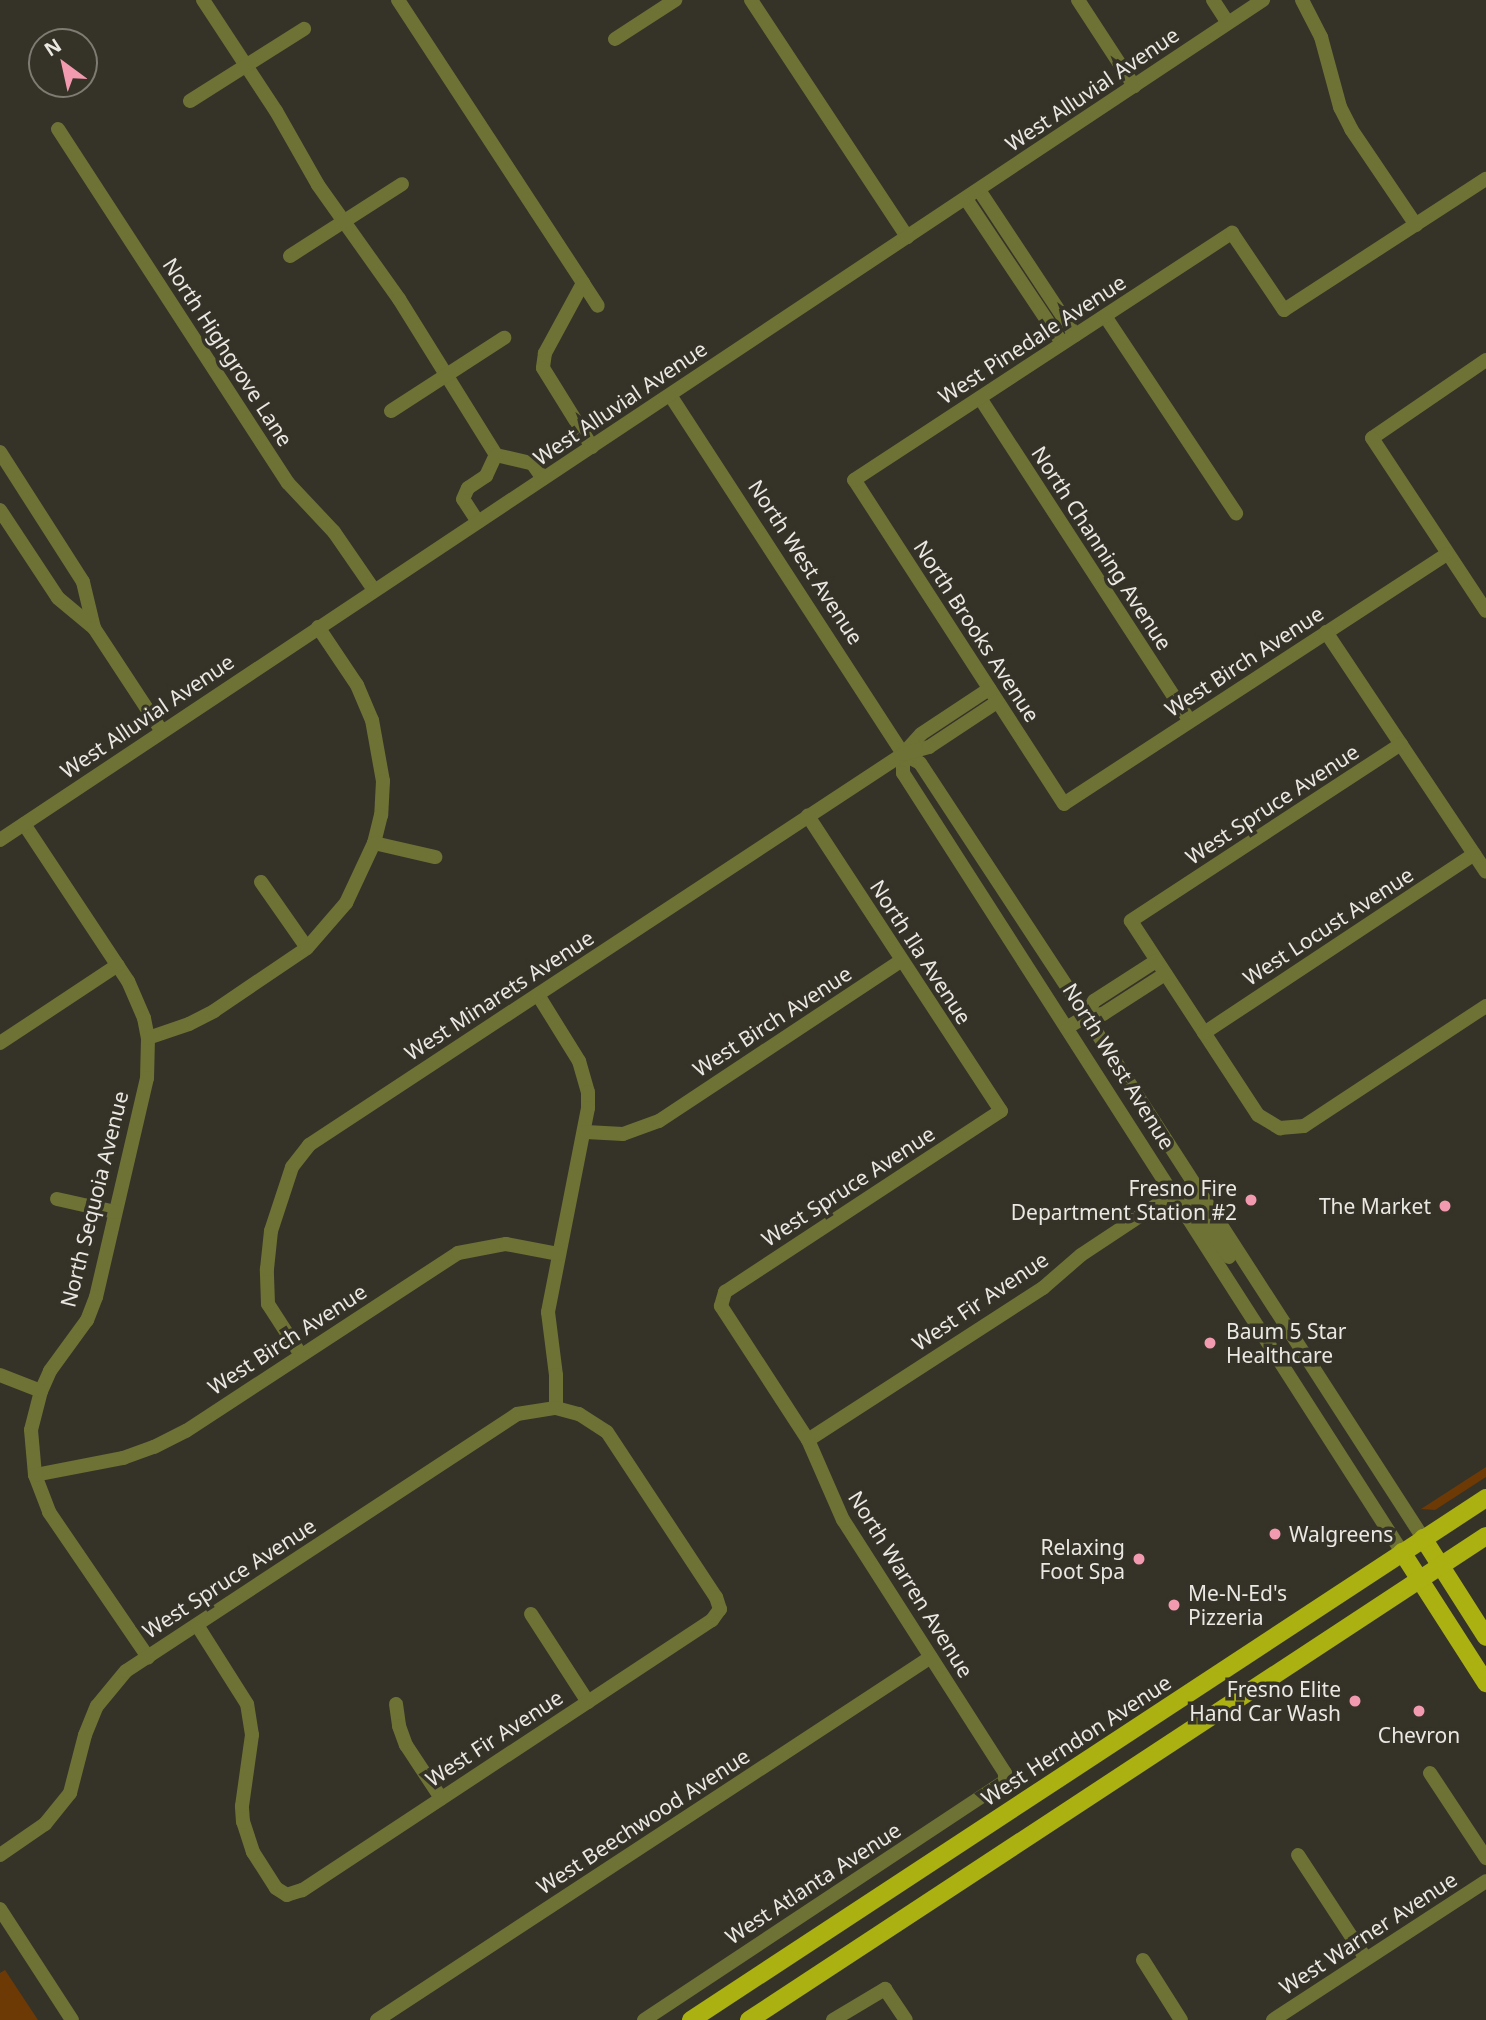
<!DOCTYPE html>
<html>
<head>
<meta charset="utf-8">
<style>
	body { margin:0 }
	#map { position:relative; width:1486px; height:2020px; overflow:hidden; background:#353228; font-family:"Noto Sans",sans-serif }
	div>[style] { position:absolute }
	.green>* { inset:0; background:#6d3a05 }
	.minor>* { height:14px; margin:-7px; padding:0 7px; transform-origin:7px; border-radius:7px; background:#6e7235 }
	.major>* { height:18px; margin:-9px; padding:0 9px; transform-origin:9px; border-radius:9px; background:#aab111 }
	.dots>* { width:19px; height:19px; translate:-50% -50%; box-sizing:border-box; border:4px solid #353228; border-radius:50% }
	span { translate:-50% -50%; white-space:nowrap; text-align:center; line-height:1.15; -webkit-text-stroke:7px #353228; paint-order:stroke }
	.street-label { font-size:21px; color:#eae8e2 }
	.poi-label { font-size:21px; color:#eae8e2 }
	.right { translate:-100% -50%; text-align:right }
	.left { translate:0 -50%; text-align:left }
	.north { position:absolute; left:28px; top:28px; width:70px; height:70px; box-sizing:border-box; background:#353228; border:2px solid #7d7b72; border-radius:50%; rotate:327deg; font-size:19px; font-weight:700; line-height:28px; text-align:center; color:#eae8e2 }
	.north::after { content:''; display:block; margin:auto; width:24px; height:32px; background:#f29ab0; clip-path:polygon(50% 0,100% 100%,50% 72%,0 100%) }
</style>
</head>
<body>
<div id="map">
	<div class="green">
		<div style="clip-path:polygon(1486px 1467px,1486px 1477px,1435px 1510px,1421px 1509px)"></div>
		<div style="clip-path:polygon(5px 1970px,38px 2020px,0 2020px,0 1973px)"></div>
	</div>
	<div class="minor">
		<div style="left:203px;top:0;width:133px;rotate:56.7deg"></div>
		<div style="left:276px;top:111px;width:85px;rotate:60.4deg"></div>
		<div style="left:318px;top:185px;width:140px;rotate:54.6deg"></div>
		<div style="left:399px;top:299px;width:184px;rotate:58.1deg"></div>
		<div style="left:398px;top:0;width:338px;rotate:56.8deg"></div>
		<div style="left:583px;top:283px;width:80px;rotate:118.5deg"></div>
		<div style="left:545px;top:353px;width:15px;rotate:98deg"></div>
		<div style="left:543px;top:368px;width:93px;rotate:58.2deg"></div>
		<div style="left:751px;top:0;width:284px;rotate:56.6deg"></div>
		<div style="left:1078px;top:0;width:103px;rotate:56.9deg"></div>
		<div style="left:1213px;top:0;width:27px;rotate:57deg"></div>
		<div style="left:1302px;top:0;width:42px;rotate:62.8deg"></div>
		<div style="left:1321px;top:37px;width:73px;rotate:74.8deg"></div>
		<div style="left:1340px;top:107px;width:25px;rotate:63deg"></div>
		<div style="left:1351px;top:129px;width:116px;rotate:55.9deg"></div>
		<div style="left:615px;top:39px;width:72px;rotate:-33deg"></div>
		<div style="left:190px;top:101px;width:135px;rotate:-32.3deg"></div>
		<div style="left:58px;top:129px;width:422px;rotate:57deg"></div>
		<div style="left:288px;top:483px;width:67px;rotate:46.8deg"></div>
		<div style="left:334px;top:532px;width:70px;rotate:55.4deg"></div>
		<div style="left:979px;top:190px;width:174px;rotate:56.5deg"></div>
		<div style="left:966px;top:199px;width:173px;rotate:56.3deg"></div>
		<div style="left:290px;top:256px;width:133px;rotate:-32.7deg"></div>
		<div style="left:583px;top:283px;width:27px;rotate:57deg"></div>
		<div style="left:1105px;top:316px;width:237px;rotate:56.4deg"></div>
		<div style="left:1486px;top:360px;width:138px;rotate:145.6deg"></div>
		<div style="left:1372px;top:438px;width:207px;rotate:56.6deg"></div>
		<div style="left:670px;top:395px;width:428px;rotate:57deg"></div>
		<div style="left:903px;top:754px;width:19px;rotate:28deg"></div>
		<div style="left:920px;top:763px;width:303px;rotate:56.7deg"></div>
		<div style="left:1086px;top:1016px;width:621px;rotate:57.15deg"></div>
		<div style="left:980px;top:398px;width:385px;rotate:57deg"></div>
		<div style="left:391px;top:411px;width:135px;rotate:-32.9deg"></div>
		<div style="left:0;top:452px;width:154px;rotate:57.4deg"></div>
		<div style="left:83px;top:582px;width:47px;rotate:76.6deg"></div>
		<div style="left:496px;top:455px;width:37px;rotate:13deg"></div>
		<div style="left:532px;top:463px;width:19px;rotate:55deg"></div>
		<div style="left:0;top:510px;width:105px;rotate:56.6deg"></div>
		<div style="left:58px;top:598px;width:47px;rotate:39.8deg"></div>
		<div style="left:94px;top:628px;width:122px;rotate:56.7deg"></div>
		<div style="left:478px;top:522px;width:27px;rotate:-123deg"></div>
		<div style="left:463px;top:499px;width:12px;rotate:-66deg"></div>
		<div style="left:468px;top:488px;width:22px;rotate:-34deg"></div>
		<div style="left:486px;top:476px;width:23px;rotate:-65deg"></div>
		<div style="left:1447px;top:554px;width:457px;rotate:146.9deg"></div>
		<div style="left:1064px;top:804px;width:386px;rotate:-122.9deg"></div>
		<div style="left:854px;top:480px;width:452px;rotate:-33.2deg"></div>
		<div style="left:1232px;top:233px;width:93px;rotate:56deg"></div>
		<div style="left:1284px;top:310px;width:241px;rotate:-33deg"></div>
		<div style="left:318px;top:627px;width:70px;rotate:56.1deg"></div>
		<div style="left:357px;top:685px;width:38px;rotate:67deg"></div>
		<div style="left:372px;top:720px;width:62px;rotate:79.8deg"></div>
		<div style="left:383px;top:781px;width:34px;rotate:93deg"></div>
		<div style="left:381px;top:815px;width:29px;rotate:104deg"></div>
		<div style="left:1326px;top:632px;width:288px;rotate:56.3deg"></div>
		<div style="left:1401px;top:744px;width:323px;rotate:146.8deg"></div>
		<div style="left:1131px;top:921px;width:232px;rotate:56.8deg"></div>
		<div style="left:1258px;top:1115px;width:26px;rotate:31deg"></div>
		<div style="left:1280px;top:1128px;width:24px;rotate:-5deg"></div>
		<div style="left:1304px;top:1126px;width:218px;rotate:-33.4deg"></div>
		<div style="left:904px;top:753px;width:25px;rotate:-48deg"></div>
		<div style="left:921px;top:734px;width:82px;rotate:-33.5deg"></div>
		<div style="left:903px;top:754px;width:19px;rotate:90deg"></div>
		<div style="left:903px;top:773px;width:925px;rotate:57.36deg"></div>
		<div style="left:24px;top:824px;width:188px;rotate:56.5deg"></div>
		<div style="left:128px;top:981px;width:40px;rotate:66.6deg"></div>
		<div style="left:144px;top:1018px;width:20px;rotate:79deg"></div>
		<div style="left:148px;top:1038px;width:40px;rotate:91.4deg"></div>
		<div style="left:147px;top:1078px;width:225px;rotate:103.1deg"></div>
		<div style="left:96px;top:1297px;width:25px;rotate:111deg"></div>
		<div style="left:87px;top:1320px;width:63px;rotate:126deg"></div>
		<div style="left:50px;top:1371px;width:22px;rotate:114deg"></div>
		<div style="left:41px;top:1391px;width:40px;rotate:104.4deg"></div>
		<div style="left:31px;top:1430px;width:45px;rotate:84.9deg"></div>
		<div style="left:35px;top:1475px;width:40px;rotate:69deg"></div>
		<div style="left:49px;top:1512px;width:176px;rotate:55.7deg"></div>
		<div style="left:0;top:840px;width:1517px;rotate:-33.63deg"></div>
		<div style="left:261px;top:882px;width:80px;rotate:55.1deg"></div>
		<div style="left:538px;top:995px;width:78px;rotate:58.2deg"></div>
		<div style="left:579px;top:1061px;width:32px;rotate:74deg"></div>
		<div style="left:588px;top:1092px;width:16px;rotate:90deg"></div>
		<div style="left:588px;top:1108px;width:208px;rotate:101.1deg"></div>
		<div style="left:548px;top:1312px;width:64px;rotate:82.8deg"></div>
		<div style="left:556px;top:1375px;width:33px;rotate:90deg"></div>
		<div style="left:1086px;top:1016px;width:17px;rotate:-7deg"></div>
		<div style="left:1103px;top:1014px;width:74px;rotate:-32.8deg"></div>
		<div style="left:1068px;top:1027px;width:21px;rotate:-31deg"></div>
		<div style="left:1086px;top:1016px;width:17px;rotate:-62deg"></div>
		<div style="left:1094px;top:1001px;width:74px;rotate:-32.8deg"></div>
		<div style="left:1204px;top:1033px;width:324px;rotate:-33.5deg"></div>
		<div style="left:148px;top:1038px;width:43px;rotate:-18.9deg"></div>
		<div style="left:189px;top:1024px;width:28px;rotate:-27deg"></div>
		<div style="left:214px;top:1011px;width:112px;rotate:-34.1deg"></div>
		<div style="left:307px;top:948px;width:60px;rotate:-49.1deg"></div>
		<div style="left:346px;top:903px;width:66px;rotate:-65deg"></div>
		<div style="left:374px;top:843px;width:63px;rotate:12.9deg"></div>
		<div style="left:0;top:1043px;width:141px;rotate:-33.5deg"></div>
		<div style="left:586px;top:1132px;width:37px;rotate:3deg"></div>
		<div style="left:623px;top:1134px;width:38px;rotate:-20deg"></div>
		<div style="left:659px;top:1121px;width:290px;rotate:-33.5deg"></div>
		<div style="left:57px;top:1199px;width:59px;rotate:12.6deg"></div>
		<div style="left:301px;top:1355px;width:61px;rotate:-122.9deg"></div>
		<div style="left:268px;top:1304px;width:35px;rotate:-92deg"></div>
		<div style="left:267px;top:1269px;width:38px;rotate:-84deg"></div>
		<div style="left:271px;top:1231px;width:67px;rotate:-71.8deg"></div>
		<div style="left:292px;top:1167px;width:28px;rotate:-52deg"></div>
		<div style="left:309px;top:1145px;width:711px;rotate:-33.35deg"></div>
		<div style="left:903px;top:754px;width:27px;rotate:-15deg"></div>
		<div style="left:929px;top:747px;width:82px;rotate:-33.5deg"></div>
		<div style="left:0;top:1375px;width:44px;rotate:21.3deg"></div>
		<div style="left:808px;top:1440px;width:280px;rotate:-32.9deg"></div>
		<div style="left:1043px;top:1288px;width:50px;rotate:-41deg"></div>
		<div style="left:1081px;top:1255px;width:110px;rotate:-33.5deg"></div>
		<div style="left:1173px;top:1194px;width:12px;rotate:-5deg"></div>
		<div style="left:1185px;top:1193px;width:6px;rotate:45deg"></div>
		<div style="left:1189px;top:1197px;width:72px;rotate:56.3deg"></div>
		<div style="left:35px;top:1475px;width:90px;rotate:-10.9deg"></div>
		<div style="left:123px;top:1458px;width:33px;rotate:-20deg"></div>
		<div style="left:154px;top:1447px;width:36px;rotate:-27deg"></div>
		<div style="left:186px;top:1431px;width:325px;rotate:-33.2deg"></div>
		<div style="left:458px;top:1253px;width:49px;rotate:-10.6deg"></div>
		<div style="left:506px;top:1244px;width:54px;rotate:10.7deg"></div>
		<div style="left:531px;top:1614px;width:105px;rotate:57.1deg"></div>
		<div style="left:396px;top:1704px;width:22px;rotate:82deg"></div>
		<div style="left:399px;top:1726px;width:20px;rotate:70deg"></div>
		<div style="left:406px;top:1745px;width:64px;rotate:56.6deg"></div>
		<div style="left:1430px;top:1773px;width:102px;rotate:56.6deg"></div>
		<div style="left:0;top:1855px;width:55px;rotate:-34.6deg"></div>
		<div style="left:45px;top:1824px;width:40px;rotate:-51deg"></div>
		<div style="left:70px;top:1793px;width:60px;rotate:-75.5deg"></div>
		<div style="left:85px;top:1735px;width:31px;rotate:-68deg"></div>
		<div style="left:97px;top:1706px;width:45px;rotate:-50.4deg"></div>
		<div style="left:126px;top:1671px;width:468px;rotate:-33.3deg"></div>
		<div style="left:517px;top:1414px;width:39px;rotate:-9deg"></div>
		<div style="left:556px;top:1408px;width:24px;rotate:15deg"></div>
		<div style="left:579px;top:1414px;width:33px;rotate:33deg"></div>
		<div style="left:607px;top:1432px;width:198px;rotate:56.6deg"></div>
		<div style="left:716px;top:1597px;width:13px;rotate:72deg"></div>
		<div style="left:720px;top:1609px;width:14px;rotate:126deg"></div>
		<div style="left:712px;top:1620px;width:491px;rotate:146.6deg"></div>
		<div style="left:302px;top:1890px;width:16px;rotate:162deg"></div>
		<div style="left:287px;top:1895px;width:13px;rotate:-148deg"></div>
		<div style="left:276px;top:1888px;width:43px;rotate:-122.6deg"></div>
		<div style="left:253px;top:1852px;width:32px;rotate:-108deg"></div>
		<div style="left:243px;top:1822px;width:16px;rotate:-94deg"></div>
		<div style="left:242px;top:1806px;width:72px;rotate:-82deg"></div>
		<div style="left:252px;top:1735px;width:31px;rotate:-99deg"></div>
		<div style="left:247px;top:1704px;width:93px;rotate:-122.3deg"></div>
		<div style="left:1298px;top:1855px;width:124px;rotate:56.8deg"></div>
		<div style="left:0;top:1909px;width:132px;rotate:57deg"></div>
		<div style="left:1143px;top:1960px;width:71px;rotate:57.7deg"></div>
		<div style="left:377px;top:2020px;width:662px;rotate:-33.23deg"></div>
		<div style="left:644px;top:2020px;width:433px;rotate:-33.5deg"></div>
		<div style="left:1005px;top:1781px;width:8px;rotate:-90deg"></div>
		<div style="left:1005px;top:1773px;width:300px;rotate:-122.6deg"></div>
		<div style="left:843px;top:1520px;width:87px;rotate:-113.6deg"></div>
		<div style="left:808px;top:1440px;width:160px;rotate:-123deg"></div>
		<div style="left:721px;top:1306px;width:15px;rotate:-74deg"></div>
		<div style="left:725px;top:1292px;width:330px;rotate:-33.3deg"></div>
		<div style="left:1001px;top:1111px;width:353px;rotate:-123.2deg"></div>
		<div style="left:833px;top:2020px;width:61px;rotate:-30.8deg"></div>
		<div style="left:885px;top:1989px;width:37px;rotate:56deg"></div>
		<div style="left:1273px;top:2020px;width:254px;rotate:-33.1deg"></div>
	</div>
	<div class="major">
		<div style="left:1423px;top:1538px;width:117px;rotate:57.5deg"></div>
		<div style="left:1402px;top:1552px;width:156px;rotate:57.3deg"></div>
		<div style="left:691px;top:2020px;width:951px;rotate:-33.29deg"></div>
		<div style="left:749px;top:2020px;width:882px;rotate:-33.29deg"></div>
	</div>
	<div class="dots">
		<div style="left:1251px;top:1200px;background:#f29ab0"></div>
		<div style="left:1445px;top:1206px;background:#f29ab0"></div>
		<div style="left:1210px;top:1343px;background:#f29ab0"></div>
		<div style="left:1275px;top:1534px;background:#f29ab0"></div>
		<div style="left:1139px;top:1559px;background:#f29ab0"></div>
		<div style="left:1174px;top:1605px;background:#f29ab0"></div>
		<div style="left:1355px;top:1701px;background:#f29ab0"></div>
		<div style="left:1419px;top:1711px;background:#f29ab0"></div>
	</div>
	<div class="street-label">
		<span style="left:1092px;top:89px;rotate:-34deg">West Alluvial Avenue</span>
		<span style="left:1032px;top:339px;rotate:-33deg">West Pinedale Avenue</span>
		<span style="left:228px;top:352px;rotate:57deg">North Highgrove Lane</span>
		<span style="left:620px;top:403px;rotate:-34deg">West Alluvial Avenue</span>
		<span style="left:1102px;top:548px;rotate:57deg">North Channing Avenue</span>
		<span style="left:806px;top:562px;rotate:57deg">North West Avenue</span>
		<span style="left:977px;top:631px;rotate:57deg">North Brooks Avenue</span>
		<span style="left:1244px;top:661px;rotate:-33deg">West Birch Avenue</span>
		<span style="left:147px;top:716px;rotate:-34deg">West Alluvial Avenue</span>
		<span style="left:1272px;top:804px;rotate:-33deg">West Spruce Avenue</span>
		<span style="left:1328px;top:926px;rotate:-33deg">West Locust Avenue</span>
		<span style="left:921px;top:952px;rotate:57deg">North Ila Avenue</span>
		<span style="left:499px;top:995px;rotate:-33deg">West Minarets Avenue</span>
		<span style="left:772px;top:1021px;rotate:-33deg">West Birch Avenue</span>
		<span style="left:1119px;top:1066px;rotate:58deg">North West Avenue</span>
		<span style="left:848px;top:1186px;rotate:-33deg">West Spruce Avenue</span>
		<span style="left:94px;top:1199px;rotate:-76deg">North Sequoia Avenue</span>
		<span style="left:980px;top:1301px;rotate:-34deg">West Fir Avenue</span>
		<span style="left:287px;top:1339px;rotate:-33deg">West Birch Avenue</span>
		<span style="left:229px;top:1578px;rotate:-33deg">West Spruce Avenue</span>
		<span style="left:911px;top:1584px;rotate:58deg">North Warren Avenue</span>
		<span style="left:494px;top:1738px;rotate:-33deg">West Fir Avenue</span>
		<span style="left:1076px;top:1740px;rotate:-33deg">West Herndon Avenue</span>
		<span style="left:643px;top:1821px;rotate:-33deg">West Beechwood Avenue</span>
		<span style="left:813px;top:1883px;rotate:-33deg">West Atlanta Avenue</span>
		<span style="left:1368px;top:1933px;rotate:-33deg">West Warner Avenue</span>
	</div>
	<div class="poi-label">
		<span class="right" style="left:1237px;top:1200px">Fresno Fire<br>Department Station #2</span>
		<span class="right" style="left:1431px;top:1206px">The Market</span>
		<span class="left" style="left:1226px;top:1343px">Baum 5 Star<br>Healthcare</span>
		<span class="left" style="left:1289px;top:1534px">Walgreens</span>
		<span class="right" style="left:1125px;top:1559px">Relaxing<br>Foot Spa</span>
		<span class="left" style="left:1188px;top:1605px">Me-N-Ed's<br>Pizzeria</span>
		<span class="right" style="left:1341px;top:1701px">Fresno Elite<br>Hand Car Wash</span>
		<span style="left:1419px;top:1735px">Chevron</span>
	</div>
	<div class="north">N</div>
</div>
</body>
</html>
